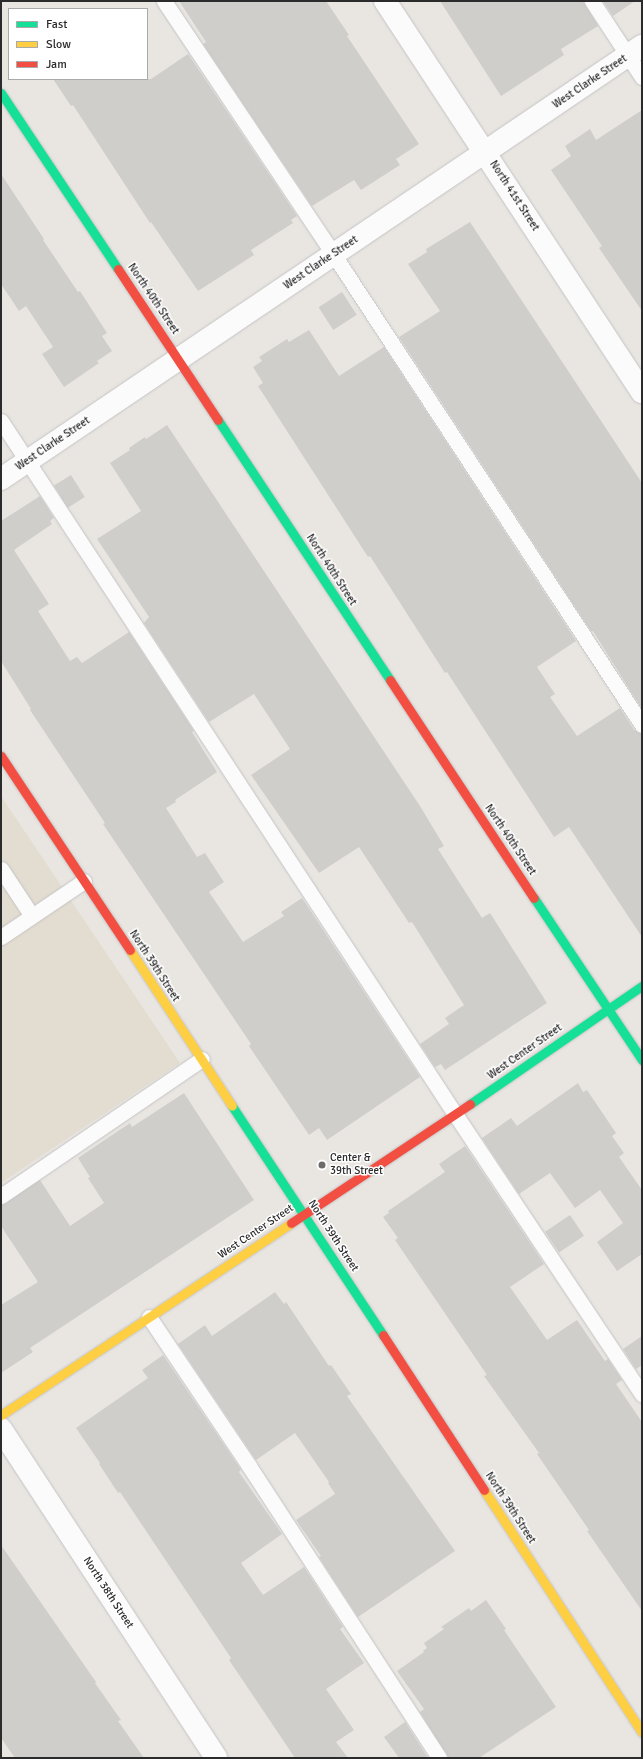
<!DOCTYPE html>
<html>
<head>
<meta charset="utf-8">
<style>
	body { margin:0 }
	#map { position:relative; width:643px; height:1759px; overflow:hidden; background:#e9e6e2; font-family:Signika,sans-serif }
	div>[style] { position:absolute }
	.education>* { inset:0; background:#e3ddd1 }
	.building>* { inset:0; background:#d0cecb; transform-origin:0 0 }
	.roads { filter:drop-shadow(0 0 1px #c5c4c4) drop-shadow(0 0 1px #c5c4c4) }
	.lane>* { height:15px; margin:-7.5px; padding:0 7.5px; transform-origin:7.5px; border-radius:7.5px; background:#fcfbfb }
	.street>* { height:22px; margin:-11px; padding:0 11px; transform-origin:11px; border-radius:11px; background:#fcfbfb }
	.fast>* { height:9px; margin:-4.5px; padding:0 4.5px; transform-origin:4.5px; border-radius:4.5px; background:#16e098 }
	.slow>* { height:9px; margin:-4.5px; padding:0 4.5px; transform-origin:4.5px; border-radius:4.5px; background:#ffcf43 }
	.jam>* { height:9px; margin:-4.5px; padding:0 4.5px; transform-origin:4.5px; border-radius:4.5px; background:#f24e42 }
	.dots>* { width:11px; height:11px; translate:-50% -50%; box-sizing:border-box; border:2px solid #fff; border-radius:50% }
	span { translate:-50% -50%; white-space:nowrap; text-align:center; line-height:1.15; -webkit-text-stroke:3px #fff; paint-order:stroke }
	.street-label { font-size:11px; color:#2b2b2b }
	.poi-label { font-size:11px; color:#2b2b2b }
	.left { translate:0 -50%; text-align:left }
	.frame { position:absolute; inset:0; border:2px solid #2b2b2b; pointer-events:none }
	.legend { position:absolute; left:8px; top:8px; width:140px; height:72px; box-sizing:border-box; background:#fff; border:1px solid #aaa; margin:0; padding:5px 7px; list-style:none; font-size:12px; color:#2b2b2b }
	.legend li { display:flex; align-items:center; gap:8px; height:20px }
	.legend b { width:20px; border:1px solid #aaa }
</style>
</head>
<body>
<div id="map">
	<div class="education">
		<div style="clip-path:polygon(1px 796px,180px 1063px,1px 1183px)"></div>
	</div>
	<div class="building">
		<div style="clip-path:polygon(179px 1px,326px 1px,349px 35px,347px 36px,419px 144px,396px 159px,400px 165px,361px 190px,354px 180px,312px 206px,203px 44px,206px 42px)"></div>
		<div style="clip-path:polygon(440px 1px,583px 1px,598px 26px,561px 49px,564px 55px,501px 96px)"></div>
		<div style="clip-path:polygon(603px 1px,635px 1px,613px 16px)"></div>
		<div style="clip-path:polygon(188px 54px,297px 216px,291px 220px,293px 223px,251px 250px,254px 255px,198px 291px,151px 222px,150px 223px,73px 105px,71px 106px,53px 79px,151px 79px)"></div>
		<div style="clip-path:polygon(642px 110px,642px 311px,599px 248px,602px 246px,551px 170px,571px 156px,565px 146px,590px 129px,596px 140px)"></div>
		<div style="clip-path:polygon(1px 174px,44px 239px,43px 240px,78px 292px,80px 291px,107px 333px,102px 336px,112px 351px,97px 361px,99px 363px,64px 387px,42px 354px,53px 347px,26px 306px,19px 311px,1px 284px)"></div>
		<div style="clip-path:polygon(470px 222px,642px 483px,642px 709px,593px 631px,591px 631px,399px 337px,440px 311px,408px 264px,427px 252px,426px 249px)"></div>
		<div style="left:342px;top:292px;width:27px;height:28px;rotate:57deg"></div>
		<div style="clip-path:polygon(309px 330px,339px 376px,384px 347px,576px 641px,537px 667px,555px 694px,550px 697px,577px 736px,620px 708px,634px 730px,642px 734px,642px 937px,569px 827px,554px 837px,447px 672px,445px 673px,370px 556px,368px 557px,258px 386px,263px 383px,253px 367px,262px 361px,259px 357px,287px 339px,289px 342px)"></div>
		<div style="clip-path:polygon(167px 425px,420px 806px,444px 846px,438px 849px,482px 918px,490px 913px,547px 1003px,445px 1070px,441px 1064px,435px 1067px,420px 1044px,449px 1024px,445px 1018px,464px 1005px,412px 922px,409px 923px,359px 847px,319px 873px,251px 775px,290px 749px,254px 694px,209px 722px,144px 623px,149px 617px,97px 539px,141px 511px,110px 463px,130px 450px,129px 448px,145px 437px,146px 439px)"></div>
		<div style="left:71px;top:475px;width:26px;height:20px;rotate:58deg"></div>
		<div style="clip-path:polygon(40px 496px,54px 518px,50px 521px,52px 524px,14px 550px,49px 604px,38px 611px,70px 661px,77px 657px,82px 663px,129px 632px,194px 731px,192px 732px,217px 772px,175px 800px,176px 802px,166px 808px,197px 857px,205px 853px,224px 882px,209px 892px,243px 942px,284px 916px,281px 912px,302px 898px,420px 1077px,327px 1140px,319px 1128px,309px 1135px,249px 1046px,251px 1044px,103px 824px,105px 823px,30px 710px,31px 709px,1px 661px,1px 521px)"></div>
		<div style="clip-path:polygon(578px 1083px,583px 1092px,587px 1090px,616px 1133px,612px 1136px,624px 1153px,619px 1157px,642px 1190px,642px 1254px,617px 1271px,597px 1242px,623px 1223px,600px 1190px,575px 1208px,550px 1173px,519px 1194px,482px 1138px,511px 1118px,517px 1126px)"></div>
		<div style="clip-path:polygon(184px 1093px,254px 1200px,30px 1348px,33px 1352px,1px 1373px,1px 1305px,38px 1282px,1px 1226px,1px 1205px,40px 1180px,70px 1226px,104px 1203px,88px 1178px,90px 1177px,78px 1158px,130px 1123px,132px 1127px)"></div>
		<div style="clip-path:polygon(465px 1146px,544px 1264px,510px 1287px,547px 1340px,577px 1320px,605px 1361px,608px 1359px,622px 1380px,616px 1384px,642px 1422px,642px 1611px,587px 1531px,589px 1530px,537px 1454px,539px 1453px,484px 1376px,487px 1375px,395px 1240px,398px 1238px,383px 1217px,389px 1213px,388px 1211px,445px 1172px,439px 1164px)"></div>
		<div style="left:570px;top:1215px;width:25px;height:30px;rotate:56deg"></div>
		<div style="clip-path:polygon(275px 1292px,284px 1304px,286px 1302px,329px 1366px,331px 1365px,351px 1394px,347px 1396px,455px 1551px,358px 1617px,319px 1557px,321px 1556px,296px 1520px,335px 1494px,328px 1483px,329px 1482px,295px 1433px,256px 1460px,178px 1344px,205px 1325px,212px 1336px)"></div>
		<div style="clip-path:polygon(642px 1336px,642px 1365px,636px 1369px,623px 1349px)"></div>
		<div style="clip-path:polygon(163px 1355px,241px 1470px,239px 1472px,282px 1534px,241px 1563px,263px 1595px,304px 1567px,343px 1627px,340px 1629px,364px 1663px,326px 1689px,354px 1730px,336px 1742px,348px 1758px,295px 1758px,229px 1660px,231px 1658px,120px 1492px,118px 1493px,99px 1464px,100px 1463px,76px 1428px,148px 1378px,142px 1370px)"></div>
		<div style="clip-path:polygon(1px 1545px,96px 1682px,95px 1683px,121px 1720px,118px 1721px,144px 1758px,15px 1758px,1px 1738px)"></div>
		<div style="clip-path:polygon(486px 1600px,506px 1629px,504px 1630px,556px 1707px,479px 1758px,448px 1758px,420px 1712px,424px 1709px,397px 1671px,424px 1652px,423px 1651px,427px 1648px,424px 1643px,444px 1629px,441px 1627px,469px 1608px,471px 1611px)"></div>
		<div style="clip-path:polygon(405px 1722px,428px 1758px,399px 1758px,384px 1737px)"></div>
	</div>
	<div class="roads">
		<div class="lane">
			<div style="left:164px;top:1px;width:306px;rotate:56.2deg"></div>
			<div style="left:334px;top:255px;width:562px;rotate:56.76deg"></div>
			<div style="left:592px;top:1px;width:91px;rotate:56.7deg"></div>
			<div style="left:1px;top:421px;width:828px;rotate:56.77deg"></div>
			<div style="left:455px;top:1114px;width:337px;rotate:56.3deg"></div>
			<div style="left:1px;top:869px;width:56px;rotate:56.6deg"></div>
			<div style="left:1px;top:937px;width:100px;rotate:-34deg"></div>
			<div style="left:1px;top:1196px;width:243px;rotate:-34.3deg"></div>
			<div style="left:149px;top:1317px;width:179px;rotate:56.1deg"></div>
			<div style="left:249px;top:1466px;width:348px;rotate:56.9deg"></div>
		</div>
		<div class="street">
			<div style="left:385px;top:1px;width:468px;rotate:56.7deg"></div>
			<div style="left:1px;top:479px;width:774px;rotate:-34.04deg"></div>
			<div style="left:1px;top:1429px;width:393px;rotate:56.8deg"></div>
		</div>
		<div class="fast">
			<div style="left:1px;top:93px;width:211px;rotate:56.4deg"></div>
			<div style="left:218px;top:420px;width:312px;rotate:56.5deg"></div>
			<div style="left:534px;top:898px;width:195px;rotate:56.3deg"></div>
			<div style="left:470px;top:1104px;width:209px;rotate:-34.5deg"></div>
			<div style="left:232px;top:1106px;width:274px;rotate:56.6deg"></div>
		</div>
		<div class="slow">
			<div style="left:130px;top:950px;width:186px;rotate:56.8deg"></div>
			<div style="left:1px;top:1415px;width:348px;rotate:-33.5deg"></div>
			<div style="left:484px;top:1490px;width:289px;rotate:56.9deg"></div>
		</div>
		<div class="jam">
			<div style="left:118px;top:269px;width:181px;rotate:56.5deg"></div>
			<div style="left:390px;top:680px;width:261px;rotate:56.6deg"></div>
			<div style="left:1px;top:756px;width:233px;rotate:56.4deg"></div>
			<div style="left:291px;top:1223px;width:215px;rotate:-33.6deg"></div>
			<div style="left:383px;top:1335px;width:185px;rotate:56.9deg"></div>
		</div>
	</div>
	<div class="dots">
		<div style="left:322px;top:1165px;background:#6e6c6b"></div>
	</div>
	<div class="street-label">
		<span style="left:590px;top:82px;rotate:-34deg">West Clarke Street</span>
		<span style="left:514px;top:196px;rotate:57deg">North 41st Street</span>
		<span style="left:321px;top:263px;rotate:-34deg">West Clarke Street</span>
		<span style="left:153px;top:299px;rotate:56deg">North 40th Street</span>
		<span style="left:53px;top:444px;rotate:-34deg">West Clarke Street</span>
		<span style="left:331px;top:570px;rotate:57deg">North 40th Street</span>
		<span style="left:510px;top:840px;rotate:56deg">North 40th Street</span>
		<span style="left:154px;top:966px;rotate:57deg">North 39th Street</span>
		<span style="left:525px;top:1052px;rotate:-35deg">West Center Street</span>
		<span style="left:256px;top:1232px;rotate:-34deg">West Center Street</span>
		<span style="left:333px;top:1236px;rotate:57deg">North 39th Street</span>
		<span style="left:510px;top:1508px;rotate:57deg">North 39th Street</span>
		<span style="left:108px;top:1593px;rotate:57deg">North 38th Street</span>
	</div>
	<div class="poi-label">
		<span class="left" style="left:330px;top:1165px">Center &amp;<br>39th Street</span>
	</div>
	<div class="frame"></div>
	<ul class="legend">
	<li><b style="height:5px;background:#16e098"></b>Fast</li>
	<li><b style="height:5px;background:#ffcf43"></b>Slow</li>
	<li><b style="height:5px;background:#f24e42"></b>Jam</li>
	</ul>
</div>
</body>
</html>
